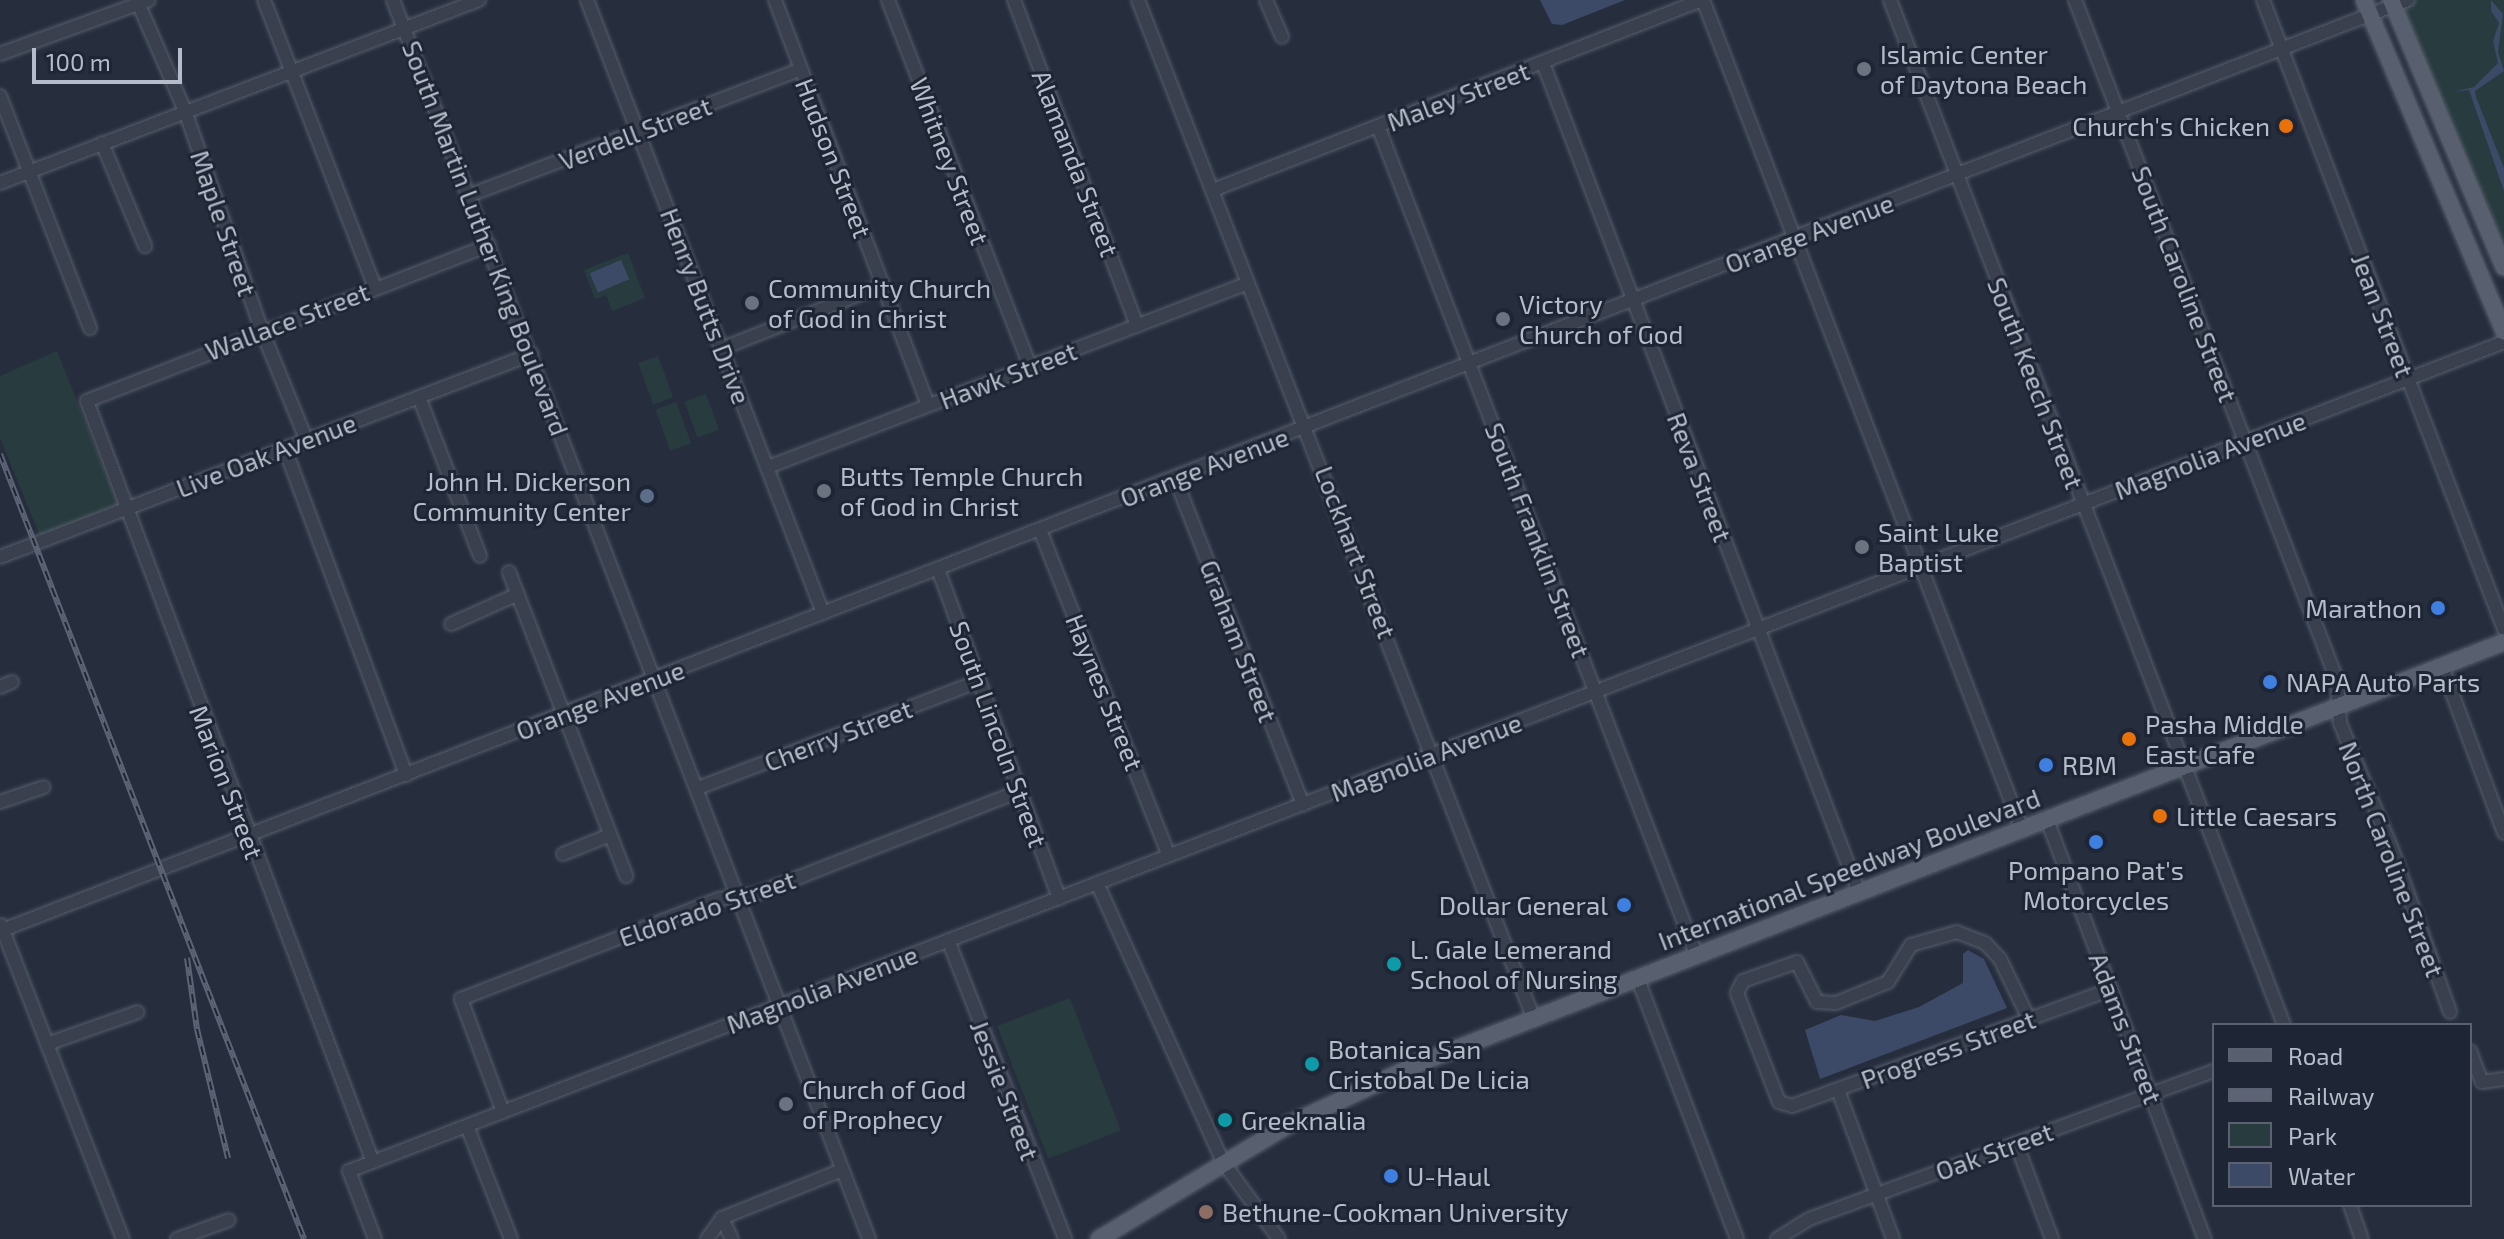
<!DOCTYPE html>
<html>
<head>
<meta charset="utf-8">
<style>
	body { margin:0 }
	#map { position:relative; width:2504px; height:1239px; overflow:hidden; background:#262e3e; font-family:"Exo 2",sans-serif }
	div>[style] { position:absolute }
	.green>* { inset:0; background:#283b3f; transform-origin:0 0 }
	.water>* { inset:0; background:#3c4a67; transform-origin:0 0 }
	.roads { filter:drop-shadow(0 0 2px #575e6c) drop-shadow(0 0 2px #575e6c) }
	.minor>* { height:12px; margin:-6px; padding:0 6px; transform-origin:6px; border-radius:6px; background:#3a404e }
	.major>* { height:16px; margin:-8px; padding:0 8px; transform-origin:8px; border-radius:8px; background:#585f6e }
	.rail>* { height:6px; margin-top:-3px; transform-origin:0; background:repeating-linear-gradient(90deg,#1e2534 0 9px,#5c6475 0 18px); box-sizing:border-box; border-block:2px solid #5c6475 }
	.dots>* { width:22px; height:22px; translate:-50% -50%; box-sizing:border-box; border:4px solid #1e2534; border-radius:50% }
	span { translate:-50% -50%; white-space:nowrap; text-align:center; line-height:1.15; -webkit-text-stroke:6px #1e2534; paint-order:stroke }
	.poi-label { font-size:26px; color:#b6bcc9 }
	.left { translate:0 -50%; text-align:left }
	.right { translate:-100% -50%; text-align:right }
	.street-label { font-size:26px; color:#b6bcc9 }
	.legend { position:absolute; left:2212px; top:1023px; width:260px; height:184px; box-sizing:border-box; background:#1e2534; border:2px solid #5b6170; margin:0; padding:10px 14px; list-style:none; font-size:24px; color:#b6bcc9 }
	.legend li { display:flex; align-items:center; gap:16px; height:40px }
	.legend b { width:40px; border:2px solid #5b6170 }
	.scale { position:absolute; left:32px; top:48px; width:150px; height:36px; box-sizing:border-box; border:4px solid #b6bcc9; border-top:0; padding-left:10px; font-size:24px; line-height:28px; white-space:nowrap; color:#b6bcc9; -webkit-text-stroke:6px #1e2534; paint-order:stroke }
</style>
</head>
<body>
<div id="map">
	<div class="green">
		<div style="clip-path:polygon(2408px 0,2504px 0,2504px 267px,2394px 8px)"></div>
		<div style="clip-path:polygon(628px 253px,645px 298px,612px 311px,606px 295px,595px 299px,584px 270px)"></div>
		<div style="clip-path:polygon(57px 351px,118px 504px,40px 536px,0 438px,0 376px)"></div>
		<div style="left:658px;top:356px;width:44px;height:21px;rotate:70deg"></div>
		<div style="left:706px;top:394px;width:38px;height:23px;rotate:70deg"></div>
		<div style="left:676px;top:402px;width:44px;height:22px;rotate:70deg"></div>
		<div style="left:1070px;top:998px;width:142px;height:78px;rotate:69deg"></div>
	</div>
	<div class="water">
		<div style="clip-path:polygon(1540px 0,1625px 0,1562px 25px,1552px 24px)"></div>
		<div style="clip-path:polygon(2491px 0,2503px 14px,2498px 52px,2504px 71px,2475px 91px,2476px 97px,2504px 168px,2504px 191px,2469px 90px,2452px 92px,2474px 87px,2498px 63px,2493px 41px,2499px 23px,2491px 11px)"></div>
		<div style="left:621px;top:260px;width:21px;height:34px;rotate:67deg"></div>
		<div style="clip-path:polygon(1968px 950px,1984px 959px,2007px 1008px,1820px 1079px,1805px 1030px,1841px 1015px,1875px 1021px,1919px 1007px,1963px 983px,1963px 954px)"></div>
	</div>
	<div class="roads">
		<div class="minor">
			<div style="left:264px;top:0;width:308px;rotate:68.9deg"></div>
			<div style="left:393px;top:0;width:1327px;rotate:68.98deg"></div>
			<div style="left:587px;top:0;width:657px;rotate:68.94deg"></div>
			<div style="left:775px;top:0;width:433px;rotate:69.3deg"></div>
			<div style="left:888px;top:0;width:394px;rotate:68.8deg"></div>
			<div style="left:1014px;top:0;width:348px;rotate:69.3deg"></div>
			<div style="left:1138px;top:0;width:1091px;rotate:68.77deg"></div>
			<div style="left:1266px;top:0;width:40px;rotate:66.6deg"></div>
			<div style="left:1703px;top:0;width:886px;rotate:68.97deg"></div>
			<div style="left:1890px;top:0;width:1098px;rotate:68.97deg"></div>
			<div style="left:2075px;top:0;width:729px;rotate:68.93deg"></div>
			<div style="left:2337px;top:680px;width:43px;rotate:86deg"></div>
			<div style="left:2340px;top:723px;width:136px;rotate:67.6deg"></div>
			<div style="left:2392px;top:849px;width:173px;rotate:70.4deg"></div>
			<div style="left:2263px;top:0;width:674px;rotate:69.04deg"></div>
			<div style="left:139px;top:5px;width:116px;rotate:66.5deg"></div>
			<div style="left:185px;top:111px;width:233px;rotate:70.7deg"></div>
			<div style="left:262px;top:331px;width:119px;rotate:67.8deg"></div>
			<div style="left:0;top:54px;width:158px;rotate:-19.9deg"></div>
			<div style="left:1543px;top:63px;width:885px;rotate:69.15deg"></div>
			<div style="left:0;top:96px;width:249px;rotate:68.8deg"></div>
			<div style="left:1378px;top:126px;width:887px;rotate:68.99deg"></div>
			<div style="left:102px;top:143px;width:112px;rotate:67.3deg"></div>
			<div style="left:0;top:183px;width:513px;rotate:-20.91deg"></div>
			<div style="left:1213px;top:190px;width:525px;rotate:-21.23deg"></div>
			<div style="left:470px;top:195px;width:354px;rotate:-20.8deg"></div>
			<div style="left:723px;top:348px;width:172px;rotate:-21.5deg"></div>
			<div style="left:419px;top:397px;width:170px;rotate:69deg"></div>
			<div style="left:285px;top:449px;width:348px;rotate:69.6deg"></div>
			<div style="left:768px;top:467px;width:514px;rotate:-20.97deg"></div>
			<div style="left:1175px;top:478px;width:351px;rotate:68.6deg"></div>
			<div style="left:1040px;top:530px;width:350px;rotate:68.4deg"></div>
			<div style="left:0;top:557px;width:569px;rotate:-20.89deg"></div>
			<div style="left:938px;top:569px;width:351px;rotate:69.8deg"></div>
			<div style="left:509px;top:572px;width:326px;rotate:68.9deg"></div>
			<div style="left:451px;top:624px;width:73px;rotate:-24.1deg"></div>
			<div style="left:2442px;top:666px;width:178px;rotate:69.6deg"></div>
			<div style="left:0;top:687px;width:13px;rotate:-23deg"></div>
			<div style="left:698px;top:788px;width:301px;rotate:-20.8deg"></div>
			<div style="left:0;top:802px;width:46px;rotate:-18.8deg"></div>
			<div style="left:2046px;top:817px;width:451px;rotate:69.4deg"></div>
			<div style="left:563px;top:854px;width:51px;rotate:-22deg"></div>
			<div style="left:1097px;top:883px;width:306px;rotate:65.7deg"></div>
			<div style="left:1223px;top:1162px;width:95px;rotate:54deg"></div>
			<div style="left:1px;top:925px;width:337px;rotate:68.8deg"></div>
			<div style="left:0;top:931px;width:2582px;rotate:-21.14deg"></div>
			<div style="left:948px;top:940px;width:321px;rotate:68.6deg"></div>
			<div style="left:1637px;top:977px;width:280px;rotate:69.1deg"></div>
			<div style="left:2029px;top:1019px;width:67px;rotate:-115.8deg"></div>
			<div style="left:2000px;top:959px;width:22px;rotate:-133deg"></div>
			<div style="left:1985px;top:943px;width:30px;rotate:-159deg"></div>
			<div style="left:1957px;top:932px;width:48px;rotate:164.2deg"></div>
			<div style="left:1911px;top:945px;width:44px;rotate:121.9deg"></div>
			<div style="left:1888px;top:982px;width:56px;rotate:158deg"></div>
			<div style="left:1836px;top:1003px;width:19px;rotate:-177deg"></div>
			<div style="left:1817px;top:1002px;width:45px;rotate:-116.6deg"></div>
			<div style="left:1797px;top:962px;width:57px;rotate:160.6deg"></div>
			<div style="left:1743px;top:981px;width:13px;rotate:117deg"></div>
			<div style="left:1737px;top:993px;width:117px;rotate:68.9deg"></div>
			<div style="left:1779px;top:1102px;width:14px;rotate:17deg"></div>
			<div style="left:1792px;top:1106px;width:340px;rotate:-20.1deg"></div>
			<div style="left:47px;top:1044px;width:96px;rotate:-19.4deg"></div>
			<div style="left:2470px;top:1051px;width:33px;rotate:69deg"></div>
			<div style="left:2482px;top:1082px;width:22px;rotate:-8deg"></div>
			<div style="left:1838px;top:1090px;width:159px;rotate:69.7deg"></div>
			<div style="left:503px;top:1112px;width:121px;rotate:-110.4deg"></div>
			<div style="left:461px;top:999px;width:277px;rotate:-21.2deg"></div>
			<div style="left:719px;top:899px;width:37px;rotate:-8deg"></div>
			<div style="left:756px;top:894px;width:283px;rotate:-21.3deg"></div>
			<div style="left:467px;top:1126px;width:121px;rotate:68.7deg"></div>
			<div style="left:2016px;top:1143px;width:103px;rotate:69.4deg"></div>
			<div style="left:373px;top:1162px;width:813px;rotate:-110.6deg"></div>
			<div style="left:87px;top:401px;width:431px;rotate:-21.2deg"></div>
			<div style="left:2350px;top:1205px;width:36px;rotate:71deg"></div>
			<div style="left:722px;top:1218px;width:23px;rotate:65deg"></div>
			<div style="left:177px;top:1239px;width:55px;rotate:-20.1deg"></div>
			<div style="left:375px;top:1239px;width:73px;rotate:-110.9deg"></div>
			<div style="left:349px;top:1171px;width:2309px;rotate:-21.04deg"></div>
			<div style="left:707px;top:1239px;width:26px;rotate:-54deg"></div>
			<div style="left:722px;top:1218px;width:129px;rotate:-21.8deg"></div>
			<div style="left:1777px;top:1239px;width:38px;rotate:-32deg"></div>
			<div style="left:1809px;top:1219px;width:431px;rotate:-20.1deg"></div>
		</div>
		<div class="major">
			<div style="left:2364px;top:0;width:360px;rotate:67.1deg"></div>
			<div style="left:2391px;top:0;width:290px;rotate:67.1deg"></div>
			<div style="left:1099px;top:1239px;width:223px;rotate:-31.1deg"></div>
			<div style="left:1290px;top:1124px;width:146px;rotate:-25.2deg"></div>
			<div style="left:1422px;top:1062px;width:1161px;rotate:-21.21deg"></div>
		</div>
	</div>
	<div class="rail">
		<div style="left:0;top:454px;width:842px;rotate:68.83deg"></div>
		<div style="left:187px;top:958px;width:72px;rotate:82deg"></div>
		<div style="left:197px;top:1029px;width:133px;rotate:76.5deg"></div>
	</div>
	<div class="dots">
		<div style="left:1864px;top:69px;background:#6b7280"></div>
		<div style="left:2286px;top:126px;background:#e8710a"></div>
		<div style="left:752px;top:303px;background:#6b7280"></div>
		<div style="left:1503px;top:319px;background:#6b7280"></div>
		<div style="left:824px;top:491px;background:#6b7280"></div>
		<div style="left:647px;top:496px;background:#5c6f8a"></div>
		<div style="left:1862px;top:547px;background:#6b7280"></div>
		<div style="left:2438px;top:608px;background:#3f7fe0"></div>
		<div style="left:2270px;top:682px;background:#3f7fe0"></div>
		<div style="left:2129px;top:739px;background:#e8710a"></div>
		<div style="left:2046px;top:765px;background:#3f7fe0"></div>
		<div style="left:2160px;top:816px;background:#e8710a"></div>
		<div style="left:2096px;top:842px;background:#3f7fe0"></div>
		<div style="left:1624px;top:905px;background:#3f7fe0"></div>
		<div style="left:1394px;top:964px;background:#0f9aa8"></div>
		<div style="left:1312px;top:1064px;background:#0f9aa8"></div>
		<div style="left:786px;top:1104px;background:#6b7280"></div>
		<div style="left:1225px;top:1120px;background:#0f9aa8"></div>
		<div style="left:1391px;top:1176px;background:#3f7fe0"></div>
		<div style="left:1206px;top:1212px;background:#8d6e63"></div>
	</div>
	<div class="poi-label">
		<span class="left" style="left:1880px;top:69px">Islamic Center<br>of Daytona Beach</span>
		<span class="right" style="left:2270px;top:126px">Church's Chicken</span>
		<span class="left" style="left:768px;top:303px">Community Church<br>of God in Christ</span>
		<span class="left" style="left:1519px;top:319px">Victory<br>Church of God</span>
		<span class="left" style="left:840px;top:491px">Butts Temple Church<br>of God in Christ</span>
		<span class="right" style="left:631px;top:496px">John H. Dickerson<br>Community Center</span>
		<span class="left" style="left:1878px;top:547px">Saint Luke<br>Baptist</span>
		<span class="right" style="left:2422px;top:608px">Marathon</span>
		<span class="left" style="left:2286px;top:682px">NAPA Auto Parts</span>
		<span class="left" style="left:2145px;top:739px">Pasha Middle<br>East Cafe</span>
		<span class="left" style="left:2062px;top:765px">RBM</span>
		<span class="left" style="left:2176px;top:816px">Little Caesars</span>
		<span style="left:2096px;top:885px">Pompano Pat's<br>Motorcycles</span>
		<span class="right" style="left:1608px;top:905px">Dollar General</span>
		<span class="left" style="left:1410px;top:964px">L. Gale Lemerand<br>School of Nursing</span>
		<span class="left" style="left:1328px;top:1064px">Botanica San<br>Cristobal De Licia</span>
		<span class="left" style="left:802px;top:1104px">Church of God<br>of Prophecy</span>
		<span class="left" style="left:1241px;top:1120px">Greeknalia</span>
		<span class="left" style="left:1407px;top:1176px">U-Haul</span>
		<span class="left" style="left:1222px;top:1212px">Bethune-Cookman University</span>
	</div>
	<div class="street-label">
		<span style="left:1458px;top:96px;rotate:-21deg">Maley Street</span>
		<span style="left:635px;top:133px;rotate:-21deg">Verdell Street</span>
		<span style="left:834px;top:158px;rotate:69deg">Hudson Street</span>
		<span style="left:950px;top:161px;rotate:69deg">Whitney Street</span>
		<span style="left:1076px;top:163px;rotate:69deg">Alamanda Street</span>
		<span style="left:224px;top:223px;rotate:71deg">Maple Street</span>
		<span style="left:1809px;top:233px;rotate:-21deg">Orange Avenue</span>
		<span style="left:486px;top:238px;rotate:69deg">South Martin Luther King Boulevard</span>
		<span style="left:2185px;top:284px;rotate:69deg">South Caroline Street</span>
		<span style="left:706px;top:306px;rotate:69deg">Henry Butts Drive</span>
		<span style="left:2383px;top:315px;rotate:69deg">Jean Street</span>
		<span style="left:287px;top:321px;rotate:-21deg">Wallace Street</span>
		<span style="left:1008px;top:375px;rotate:-21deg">Hawk Street</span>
		<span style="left:2036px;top:383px;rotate:69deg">South Keech Street</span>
		<span style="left:266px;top:455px;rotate:-21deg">Live Oak Avenue</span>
		<span style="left:2210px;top:455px;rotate:-21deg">Magnolia Avenue</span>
		<span style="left:1204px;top:467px;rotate:-21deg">Orange Avenue</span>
		<span style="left:1700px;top:477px;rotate:69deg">Reva Street</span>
		<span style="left:1538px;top:540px;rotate:69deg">South Franklin Street</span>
		<span style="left:1356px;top:552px;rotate:69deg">Lockhart Street</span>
		<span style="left:1239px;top:641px;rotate:69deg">Graham Street</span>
		<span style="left:1105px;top:692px;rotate:68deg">Haynes Street</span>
		<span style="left:600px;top:700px;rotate:-21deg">Orange Avenue</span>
		<span style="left:999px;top:734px;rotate:70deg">South Lincoln Street</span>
		<span style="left:838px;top:735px;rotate:-21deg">Cherry Street</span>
		<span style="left:1426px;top:757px;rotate:-21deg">Magnolia Avenue</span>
		<span style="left:227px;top:782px;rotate:69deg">Marion Street</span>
		<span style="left:2392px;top:859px;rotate:69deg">North Caroline Street</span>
		<span style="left:1849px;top:869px;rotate:-21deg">International Speedway Boulevard</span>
		<span style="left:707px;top:908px;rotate:-19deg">Eldorado Street</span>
		<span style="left:822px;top:989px;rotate:-21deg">Magnolia Avenue</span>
		<span style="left:2126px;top:1028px;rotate:69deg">Adams Street</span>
		<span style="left:1948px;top:1049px;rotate:-20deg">Progress Street</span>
		<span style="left:1005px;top:1090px;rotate:69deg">Jessie Street</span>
		<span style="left:1994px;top:1151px;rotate:-20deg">Oak Street</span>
	</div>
	<ul class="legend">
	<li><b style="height:10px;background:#585f6e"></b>Road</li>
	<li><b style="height:10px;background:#5c6475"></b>Railway</li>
	<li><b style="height:22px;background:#283b3f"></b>Park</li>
	<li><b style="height:22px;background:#3c4a67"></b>Water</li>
	</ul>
	<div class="scale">100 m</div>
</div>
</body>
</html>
